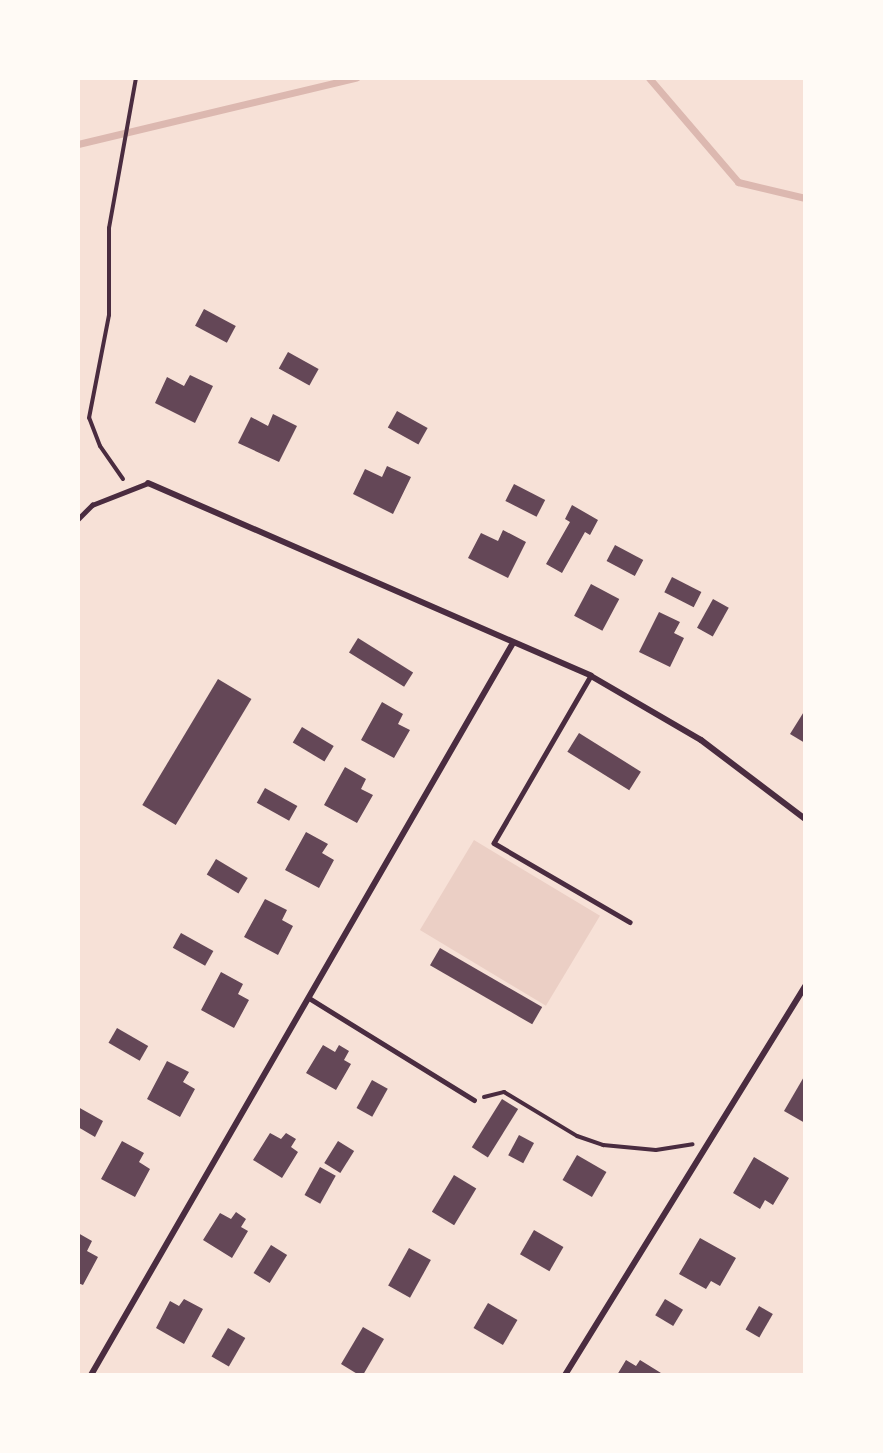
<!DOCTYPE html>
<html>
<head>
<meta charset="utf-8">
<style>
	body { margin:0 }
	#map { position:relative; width:883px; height:1453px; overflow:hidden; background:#f7e1d7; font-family:"Source Serif 4",serif }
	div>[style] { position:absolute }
	.green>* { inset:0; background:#ebcfc5; transform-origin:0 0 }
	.stream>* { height:7px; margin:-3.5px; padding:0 3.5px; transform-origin:3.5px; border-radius:3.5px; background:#dcb8b0 }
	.building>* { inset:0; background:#644757; transform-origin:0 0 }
	.path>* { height:4px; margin:-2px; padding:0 2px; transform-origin:2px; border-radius:2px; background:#4a2c40 }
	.service>* { height:4.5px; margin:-2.25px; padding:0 2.25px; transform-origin:2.25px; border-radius:2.25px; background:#4a2c40 }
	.minor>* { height:6px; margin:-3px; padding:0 3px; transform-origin:3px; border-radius:3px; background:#4a2c40 }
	span { translate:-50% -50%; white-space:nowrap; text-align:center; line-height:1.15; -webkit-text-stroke:5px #fffaf5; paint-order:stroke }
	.frame { position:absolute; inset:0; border:80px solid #fffaf5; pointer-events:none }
</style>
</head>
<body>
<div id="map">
	<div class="green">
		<div style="left:474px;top:840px;width:147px;height:105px;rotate:31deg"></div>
	</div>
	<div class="stream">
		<div style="left:649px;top:78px;width:137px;rotate:49.4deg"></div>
		<div style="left:738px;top:182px;width:69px;rotate:13.4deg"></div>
		<div style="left:78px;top:144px;width:286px;rotate:-13.4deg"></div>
	</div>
	<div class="building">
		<div style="left:204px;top:309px;width:36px;height:19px;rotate:28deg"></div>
		<div style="left:288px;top:352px;width:35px;height:19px;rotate:29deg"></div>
		<div style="clip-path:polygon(190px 375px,213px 386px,195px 423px,155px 403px,167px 377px,184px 386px)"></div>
		<div style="left:397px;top:411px;width:35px;height:19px;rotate:29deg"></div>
		<div style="clip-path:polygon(273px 414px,297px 426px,279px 462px,238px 443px,251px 417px,268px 426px)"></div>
		<div style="clip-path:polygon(387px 466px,411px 477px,393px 514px,353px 494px,365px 469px,382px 477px)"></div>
		<div style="left:514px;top:484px;width:35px;height:19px;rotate:27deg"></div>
		<div style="clip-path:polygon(572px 505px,598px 520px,590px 535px,585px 532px,562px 573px,546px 564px,570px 522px,565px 519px)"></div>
		<div style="clip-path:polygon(503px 530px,526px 542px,508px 578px,468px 558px,481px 533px,498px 541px)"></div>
		<div style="left:615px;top:545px;width:32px;height:18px;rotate:28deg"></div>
		<div style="left:672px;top:577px;width:33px;height:17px;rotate:27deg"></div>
		<div style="left:591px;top:584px;width:32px;height:36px;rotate:28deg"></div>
		<div style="left:713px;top:599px;width:18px;height:33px;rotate:29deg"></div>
		<div style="clip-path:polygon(659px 612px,680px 622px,674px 633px,684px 638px,670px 667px,639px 652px)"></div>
		<div style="left:358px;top:638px;width:65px;height:17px;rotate:32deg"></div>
		<div style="left:218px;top:679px;width:39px;height:147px;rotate:31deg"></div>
		<div style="clip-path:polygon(382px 702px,403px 714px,398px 724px,410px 730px,394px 758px,361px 740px)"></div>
		<div style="clip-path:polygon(805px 710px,805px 743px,790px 734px)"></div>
		<div style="left:302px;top:727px;width:37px;height:18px;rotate:31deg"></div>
		<div style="left:579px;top:733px;width:73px;height:22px;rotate:32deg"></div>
		<div style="clip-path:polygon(345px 767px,366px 779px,361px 789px,373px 795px,357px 823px,324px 805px)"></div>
		<div style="left:265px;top:788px;width:37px;height:17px;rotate:29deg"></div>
		<div style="clip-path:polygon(306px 832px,328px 844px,322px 853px,334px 860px,319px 888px,285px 870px)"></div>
		<div style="left:216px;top:859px;width:37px;height:18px;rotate:31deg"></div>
		<div style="clip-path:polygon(265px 899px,287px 910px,282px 920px,293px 926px,278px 955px,244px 937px)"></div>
		<div style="left:181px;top:933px;width:37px;height:17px;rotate:29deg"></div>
		<div style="left:440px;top:948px;width:118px;height:20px;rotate:30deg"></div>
		<div style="clip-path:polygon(221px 972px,243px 984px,238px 994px,249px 1000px,234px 1028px,201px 1010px)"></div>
		<div style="left:117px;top:1028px;width:36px;height:17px;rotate:30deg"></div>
		<div style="clip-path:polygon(323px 1045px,335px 1052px,339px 1045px,349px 1051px,344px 1060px,351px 1064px,336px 1090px,306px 1073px)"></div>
		<div style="clip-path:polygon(167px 1061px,189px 1072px,183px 1082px,195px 1089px,180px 1117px,147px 1099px)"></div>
		<div style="clip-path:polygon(805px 1075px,805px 1123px,784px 1111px)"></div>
		<div style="left:372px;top:1080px;width:18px;height:32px;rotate:29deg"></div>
		<div style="left:502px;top:1099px;width:19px;height:57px;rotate:32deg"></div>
		<div style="clip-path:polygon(78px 1107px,103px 1121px,95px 1137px,78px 1127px)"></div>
		<div style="clip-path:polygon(270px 1133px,281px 1139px,286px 1133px,296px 1139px,291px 1147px,298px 1152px,282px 1178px,253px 1160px)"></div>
		<div style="left:519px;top:1135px;width:17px;height:23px;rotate:28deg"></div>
		<div style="clip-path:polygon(122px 1141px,144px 1153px,139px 1162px,150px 1169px,135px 1197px,101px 1179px)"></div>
		<div style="left:338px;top:1141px;width:19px;height:26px;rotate:32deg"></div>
		<div style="left:577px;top:1155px;width:34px;height:29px;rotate:30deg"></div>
		<div style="clip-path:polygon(754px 1157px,789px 1178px,773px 1205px,765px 1200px,760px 1209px,733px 1193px)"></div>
		<div style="left:320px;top:1167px;width:18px;height:32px;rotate:29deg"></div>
		<div style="left:454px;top:1175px;width:26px;height:43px;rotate:31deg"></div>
		<div style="clip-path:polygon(236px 1212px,246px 1219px,241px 1227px,248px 1231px,232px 1258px,203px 1240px,220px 1213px,231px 1219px)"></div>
		<div style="left:534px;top:1230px;width:34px;height:28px;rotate:30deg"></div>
		<div style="clip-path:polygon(78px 1233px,92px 1241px,87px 1251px,98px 1257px,83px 1285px,78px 1283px)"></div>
		<div style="clip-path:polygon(700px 1238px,736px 1258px,720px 1286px,711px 1281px,706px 1289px,679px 1274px)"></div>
		<div style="left:271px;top:1245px;width:19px;height:33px;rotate:32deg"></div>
		<div style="left:409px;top:1248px;width:25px;height:43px;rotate:29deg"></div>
		<div style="clip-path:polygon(184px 1299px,203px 1309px,184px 1344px,156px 1328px,170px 1301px,179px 1306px)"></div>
		<div style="left:665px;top:1299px;width:21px;height:19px;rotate:31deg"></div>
		<div style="left:488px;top:1303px;width:34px;height:29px;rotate:30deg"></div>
		<div style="left:759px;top:1306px;width:16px;height:27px;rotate:30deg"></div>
		<div style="clip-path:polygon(363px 1327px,384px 1339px,363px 1375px,359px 1375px,341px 1364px)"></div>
		<div style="left:228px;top:1328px;width:20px;height:33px;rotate:30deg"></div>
		<div style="clip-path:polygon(626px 1360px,636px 1366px,640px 1360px,661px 1373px,617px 1375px)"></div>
	</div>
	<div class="path">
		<div style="left:123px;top:479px;width:40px;rotate:-124.9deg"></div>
		<div style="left:100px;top:446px;width:30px;rotate:-111deg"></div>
		<div style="left:89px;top:418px;width:105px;rotate:-79deg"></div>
		<div style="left:109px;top:315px;width:87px;rotate:-90deg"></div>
		<div style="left:109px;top:228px;width:152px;rotate:-79.8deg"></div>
		<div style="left:484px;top:1097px;width:21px;rotate:-14deg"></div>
		<div style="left:504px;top:1092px;width:85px;rotate:31.1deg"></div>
		<div style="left:577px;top:1136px;width:28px;rotate:19deg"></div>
		<div style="left:603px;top:1145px;width:53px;rotate:5.4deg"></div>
		<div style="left:656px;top:1150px;width:37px;rotate:-9deg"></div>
	</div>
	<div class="service">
		<div style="left:78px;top:519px;width:20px;rotate:-45deg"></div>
		<div style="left:92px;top:505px;width:60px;rotate:-21.4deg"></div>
		<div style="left:591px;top:676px;width:193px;rotate:120.1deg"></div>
		<div style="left:494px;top:843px;width:157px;rotate:30.2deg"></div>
		<div style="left:309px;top:998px;width:194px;rotate:31.7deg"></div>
	</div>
	<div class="minor">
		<div style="left:148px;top:483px;width:483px;rotate:23.5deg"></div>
		<div style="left:591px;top:676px;width:127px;rotate:30.2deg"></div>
		<div style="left:701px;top:740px;width:131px;rotate:37.2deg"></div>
		<div style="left:91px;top:1375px;width:845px;rotate:-60.04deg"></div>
		<div style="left:565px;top:1375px;width:457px;rotate:-58.3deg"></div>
	</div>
	<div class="frame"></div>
</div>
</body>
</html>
